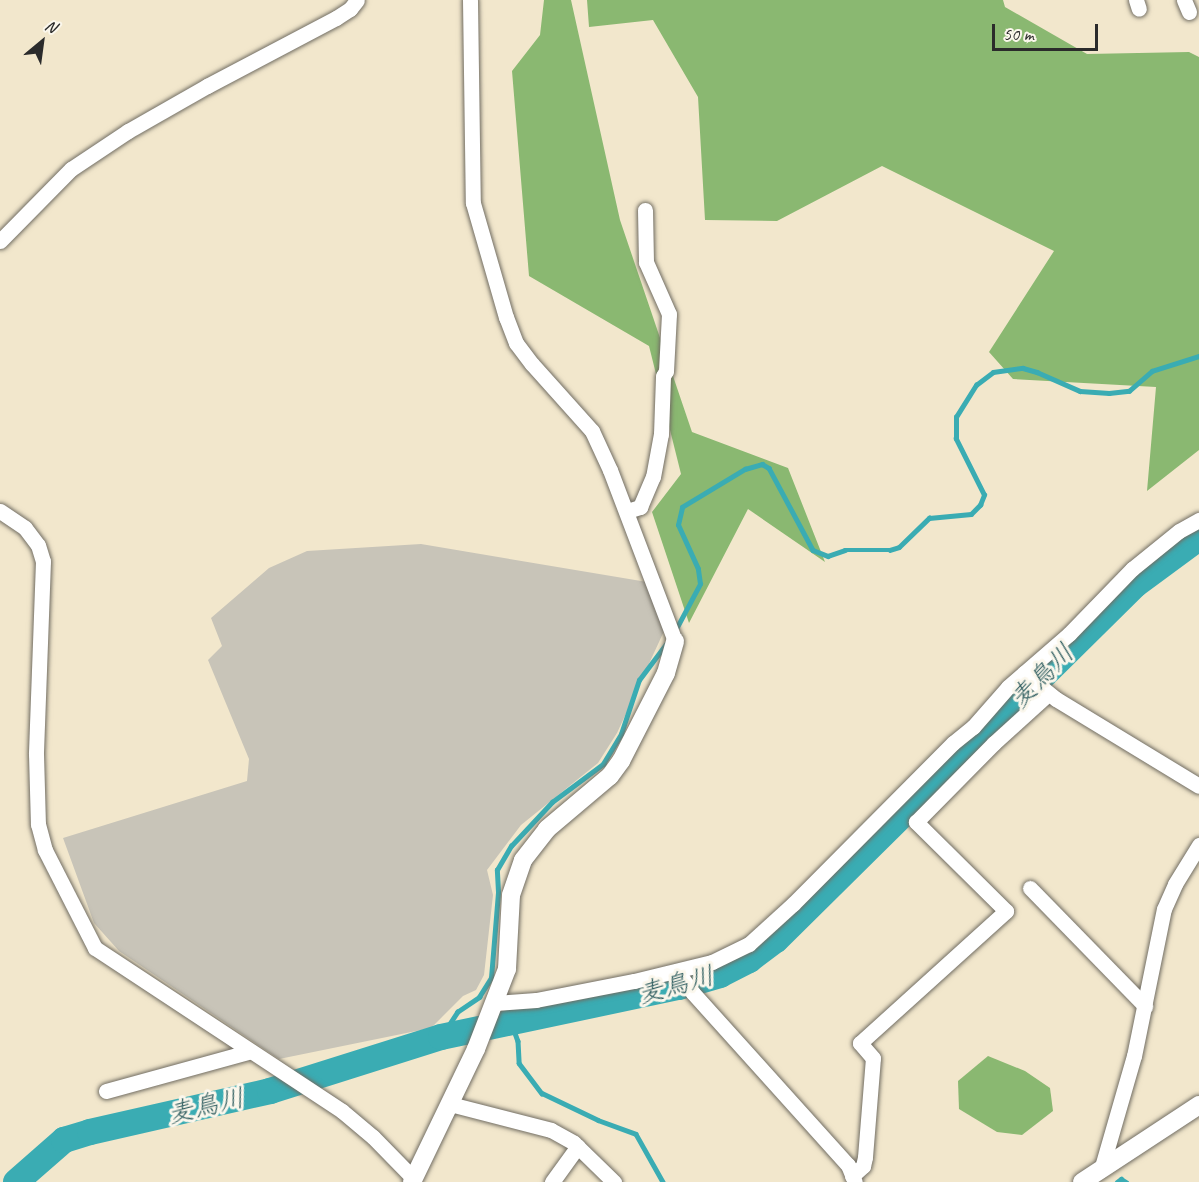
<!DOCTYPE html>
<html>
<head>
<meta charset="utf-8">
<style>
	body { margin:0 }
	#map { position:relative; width:1199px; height:1182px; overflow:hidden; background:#f2e7cc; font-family:Caveat,"Klee One",sans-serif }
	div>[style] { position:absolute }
	.industrial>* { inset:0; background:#c8c4b8 }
	.forest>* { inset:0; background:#8ab871 }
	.stream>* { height:4.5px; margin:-2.25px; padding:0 2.25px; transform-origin:2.25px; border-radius:2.25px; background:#3aacb3 }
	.river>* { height:26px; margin:-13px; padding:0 13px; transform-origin:13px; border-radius:13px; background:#3aacb3 }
	.roads { filter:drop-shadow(0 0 2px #716d63) drop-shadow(0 0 2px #716d63) }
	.minor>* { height:15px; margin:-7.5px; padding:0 7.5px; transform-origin:7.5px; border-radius:7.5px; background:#fff }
	.tertiary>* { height:18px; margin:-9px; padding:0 9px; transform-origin:9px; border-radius:9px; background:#fff }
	span { translate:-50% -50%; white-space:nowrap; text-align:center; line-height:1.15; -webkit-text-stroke:6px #fbf7ec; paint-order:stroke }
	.water-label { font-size:26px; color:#315f61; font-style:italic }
	.north { position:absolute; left:12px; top:12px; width:60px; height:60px; -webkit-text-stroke:4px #fbf7ec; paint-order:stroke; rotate:29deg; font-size:16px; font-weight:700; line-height:24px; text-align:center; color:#2b2b2b }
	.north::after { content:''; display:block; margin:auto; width:21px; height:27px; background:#2b2b2b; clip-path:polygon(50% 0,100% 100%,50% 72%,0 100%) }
	.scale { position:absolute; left:992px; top:24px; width:106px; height:27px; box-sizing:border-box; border:3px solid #2b2b2b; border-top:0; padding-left:8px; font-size:18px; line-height:21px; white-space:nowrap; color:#2b2b2b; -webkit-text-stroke:4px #fbf7ec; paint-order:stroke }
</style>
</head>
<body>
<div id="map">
	<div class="industrial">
		<div style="clip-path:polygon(421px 544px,647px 582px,665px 629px,617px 733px,598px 763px,521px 825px,487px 870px,493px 895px,484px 975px,476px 990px,463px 996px,431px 1028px,279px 1059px,119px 951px,94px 923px,63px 838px,247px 781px,249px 759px,208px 660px,222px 646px,211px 618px,269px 568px,307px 551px)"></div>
	</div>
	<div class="forest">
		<div style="clip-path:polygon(544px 0,571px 0,620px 220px,692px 432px,788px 468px,825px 562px,748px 509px,689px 623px,652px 512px,681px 474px,649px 346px,529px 276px,512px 71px,540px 35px)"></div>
		<div style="clip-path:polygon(587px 0,1003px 0,1005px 7px,1087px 54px,1189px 52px,1199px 57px,1199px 450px,1147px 491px,1156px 387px,1013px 379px,989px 352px,1054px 251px,882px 166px,777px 221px,705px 220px,698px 97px,653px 20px,589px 27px)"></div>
		<div style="clip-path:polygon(988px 1056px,1025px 1071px,1050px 1088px,1053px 1111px,1022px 1135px,997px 1132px,959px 1109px,958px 1081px)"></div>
	</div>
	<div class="stream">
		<div style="left:676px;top:629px;width:51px;rotate:-61.9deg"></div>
		<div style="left:700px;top:584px;width:15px;rotate:-98deg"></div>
		<div style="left:698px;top:569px;width:48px;rotate:-114.4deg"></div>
		<div style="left:678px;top:525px;width:18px;rotate:-77deg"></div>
		<div style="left:682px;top:507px;width:74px;rotate:-31.1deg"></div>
		<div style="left:745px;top:469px;width:18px;rotate:-16deg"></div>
		<div style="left:762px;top:464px;width:8px;rotate:30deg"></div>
		<div style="left:769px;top:468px;width:93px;rotate:61.8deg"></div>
		<div style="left:813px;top:550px;width:16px;rotate:22deg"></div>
		<div style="left:828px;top:556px;width:18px;rotate:-19deg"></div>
		<div style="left:845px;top:550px;width:45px"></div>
		<div style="left:890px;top:550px;width:9px;rotate:-18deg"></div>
		<div style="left:899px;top:547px;width:42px;rotate:-44deg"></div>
		<div style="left:929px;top:518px;width:42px;rotate:-5.4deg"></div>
		<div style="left:971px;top:514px;width:13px;rotate:-45deg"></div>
		<div style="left:980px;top:505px;width:11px;rotate:-68deg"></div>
		<div style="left:984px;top:495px;width:63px;rotate:-116.6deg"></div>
		<div style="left:956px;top:439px;width:22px;rotate:-90deg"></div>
		<div style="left:956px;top:417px;width:38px;rotate:-58deg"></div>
		<div style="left:976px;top:385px;width:21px;rotate:-37deg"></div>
		<div style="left:993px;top:372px;width:30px;rotate:-8deg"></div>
		<div style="left:1023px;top:368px;width:15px;rotate:16deg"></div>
		<div style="left:1037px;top:372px;width:47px;rotate:23.8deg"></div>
		<div style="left:1080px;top:391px;width:29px;rotate:4deg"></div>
		<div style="left:1109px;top:393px;width:20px;rotate:-6deg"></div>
		<div style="left:1129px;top:391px;width:30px;rotate:-41deg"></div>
		<div style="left:1152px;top:371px;width:49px;rotate:-17.7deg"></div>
		<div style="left:511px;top:1022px;width:20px;rotate:70deg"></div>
		<div style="left:518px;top:1041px;width:22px;rotate:87deg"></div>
		<div style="left:519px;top:1063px;width:38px;rotate:53deg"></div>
		<div style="left:542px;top:1093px;width:62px;rotate:25.7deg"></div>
		<div style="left:598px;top:1120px;width:40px;rotate:20.2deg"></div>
		<div style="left:636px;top:1134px;width:55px;rotate:60.6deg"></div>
		<div style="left:441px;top:1037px;width:30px;rotate:-57deg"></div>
		<div style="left:457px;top:1012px;width:27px;rotate:-34deg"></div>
		<div style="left:479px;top:997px;width:22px;rotate:-58deg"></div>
		<div style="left:491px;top:978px;width:86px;rotate:-85.3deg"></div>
		<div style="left:498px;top:892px;width:22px;rotate:-93deg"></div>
		<div style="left:497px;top:870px;width:28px;rotate:-60deg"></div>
		<div style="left:511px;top:846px;width:60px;rotate:-47deg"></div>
		<div style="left:552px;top:802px;width:64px;rotate:-36.7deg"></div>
		<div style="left:603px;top:764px;width:35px;rotate:-59deg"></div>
		<div style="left:621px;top:734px;width:57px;rotate:-71.6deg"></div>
		<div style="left:639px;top:680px;width:45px;rotate:-53.1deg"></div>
		<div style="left:1117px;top:1182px;width:5px;rotate:-37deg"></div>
		<div style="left:1121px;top:1179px;width:6px;rotate:31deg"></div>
	</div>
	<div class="river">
		<div style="left:16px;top:1182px;width:64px;rotate:-41.2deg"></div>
		<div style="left:64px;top:1140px;width:27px;rotate:-17deg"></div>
		<div style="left:90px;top:1132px;width:185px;rotate:-12.8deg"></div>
		<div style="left:270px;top:1091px;width:179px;rotate:-17.5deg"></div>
		<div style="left:441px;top:1037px;width:243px;rotate:-11.9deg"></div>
		<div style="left:679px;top:987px;width:43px;rotate:-16.3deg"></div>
		<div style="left:720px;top:975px;width:33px;rotate:-27deg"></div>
		<div style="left:749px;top:960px;width:34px;rotate:-37deg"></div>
		<div style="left:776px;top:940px;width:505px;rotate:-44.68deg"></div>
		<div style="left:1135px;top:585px;width:79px;rotate:-36.3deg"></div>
	</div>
	<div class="roads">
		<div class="minor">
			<div style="left:470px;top:0;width:203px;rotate:89.2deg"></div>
			<div style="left:473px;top:203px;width:119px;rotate:73.9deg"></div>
			<div style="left:506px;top:317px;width:28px;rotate:69deg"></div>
			<div style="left:516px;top:343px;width:26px;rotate:53deg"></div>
			<div style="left:532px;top:364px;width:90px;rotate:48.2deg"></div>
			<div style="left:592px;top:431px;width:43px;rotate:65.2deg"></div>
			<div style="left:610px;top:470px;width:183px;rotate:69.2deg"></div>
			<div style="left:1136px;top:0;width:9px;rotate:72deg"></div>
			<div style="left:1184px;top:0;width:13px;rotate:67deg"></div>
			<div style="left:0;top:241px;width:101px;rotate:-45.4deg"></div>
			<div style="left:71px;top:169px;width:69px;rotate:-33.7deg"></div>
			<div style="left:128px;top:131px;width:91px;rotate:-29.7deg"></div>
			<div style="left:207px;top:86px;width:146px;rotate:-27.8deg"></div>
			<div style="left:336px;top:18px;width:17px;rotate:-33deg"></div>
			<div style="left:350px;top:9px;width:11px;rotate:-52deg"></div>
			<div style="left:0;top:511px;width:30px;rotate:34deg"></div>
			<div style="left:25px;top:528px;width:21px;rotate:53deg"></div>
			<div style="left:38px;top:545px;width:17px;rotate:73deg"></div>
			<div style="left:43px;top:561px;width:193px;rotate:92.1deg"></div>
			<div style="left:36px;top:754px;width:70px;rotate:88.4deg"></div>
			<div style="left:38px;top:824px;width:27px;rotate:75deg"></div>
			<div style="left:45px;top:850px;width:110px;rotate:63deg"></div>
			<div style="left:95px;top:948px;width:296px;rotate:33.4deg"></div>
			<div style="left:342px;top:1111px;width:40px;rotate:40deg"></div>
			<div style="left:373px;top:1137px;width:56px;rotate:45.7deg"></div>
			<div style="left:627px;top:511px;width:14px;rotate:-17deg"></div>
			<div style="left:640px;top:507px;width:33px;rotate:-67deg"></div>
			<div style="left:653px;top:477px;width:44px;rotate:-79.5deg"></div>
			<div style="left:661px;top:434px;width:58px;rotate:-88deg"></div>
			<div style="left:663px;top:376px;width:6px;rotate:-59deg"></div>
			<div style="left:666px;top:371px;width:57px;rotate:-87deg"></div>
			<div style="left:669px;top:314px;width:57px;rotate:-113.9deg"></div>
			<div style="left:646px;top:262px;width:52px;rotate:-91.1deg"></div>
			<div style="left:1024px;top:673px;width:41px;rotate:39.1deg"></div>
			<div style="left:1056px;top:699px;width:167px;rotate:31.3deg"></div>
			<div style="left:1030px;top:888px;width:165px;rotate:45.7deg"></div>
			<div style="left:677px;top:971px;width:27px;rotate:54deg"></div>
			<div style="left:693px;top:993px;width:232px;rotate:48deg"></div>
			<div style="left:848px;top:1165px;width:18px;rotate:68deg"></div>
			<div style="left:495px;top:1003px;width:41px;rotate:-4.2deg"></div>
			<div style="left:536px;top:1000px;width:100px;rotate:-11deg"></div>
			<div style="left:634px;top:981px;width:80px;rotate:-13.7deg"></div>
			<div style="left:712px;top:962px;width:41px;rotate:-25.9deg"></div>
			<div style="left:749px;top:944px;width:59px;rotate:-42.3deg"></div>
			<div style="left:793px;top:904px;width:227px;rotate:-45.2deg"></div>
			<div style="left:953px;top:743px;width:26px;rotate:-39deg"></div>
			<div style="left:973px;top:727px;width:53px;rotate:-48.8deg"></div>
			<div style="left:1008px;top:687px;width:81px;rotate:-41deg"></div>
			<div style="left:1069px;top:634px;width:91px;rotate:-45.9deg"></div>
			<div style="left:1132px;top:569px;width:60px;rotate:-39deg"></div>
			<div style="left:1179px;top:531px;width:23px;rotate:-29deg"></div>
			<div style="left:106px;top:1091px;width:150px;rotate:-15.4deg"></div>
			<div style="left:450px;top:1104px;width:104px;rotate:14.4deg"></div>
			<div style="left:551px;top:1130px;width:26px;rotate:29deg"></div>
			<div style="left:574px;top:1143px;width:56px;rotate:44.3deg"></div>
			<div style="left:1101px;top:1170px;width:119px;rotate:-73.9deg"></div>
			<div style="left:1134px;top:1056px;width:150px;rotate:-78.5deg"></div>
			<div style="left:1164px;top:909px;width:27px;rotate:-66deg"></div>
			<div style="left:1175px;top:884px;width:46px;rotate:-58.4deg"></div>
			<div style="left:852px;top:1176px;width:15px;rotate:-42deg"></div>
			<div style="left:863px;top:1166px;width:9px;rotate:-77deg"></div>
			<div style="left:865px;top:1157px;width:99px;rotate:-85.4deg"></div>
			<div style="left:873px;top:1058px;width:20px;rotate:-131deg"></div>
			<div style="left:860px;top:1043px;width:197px;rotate:-42.1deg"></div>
			<div style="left:1006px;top:911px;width:127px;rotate:-135.3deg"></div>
			<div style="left:916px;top:822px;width:111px;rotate:-45.4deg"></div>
			<div style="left:994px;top:743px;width:73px;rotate:-42.2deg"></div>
			<div style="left:552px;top:1182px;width:44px;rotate:-54.2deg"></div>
		</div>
		<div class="tertiary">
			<div style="left:412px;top:1182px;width:148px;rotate:-64.3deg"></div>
			<div style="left:476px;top:1049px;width:86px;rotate:-68.8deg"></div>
			<div style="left:507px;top:969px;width:74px;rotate:-86.9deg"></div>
			<div style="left:511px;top:895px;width:37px;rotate:-71deg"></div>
			<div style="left:523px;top:860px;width:39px;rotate:-52deg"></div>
			<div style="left:547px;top:829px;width:82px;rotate:-40.1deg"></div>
			<div style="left:610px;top:776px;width:19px;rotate:-54deg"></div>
			<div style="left:621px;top:761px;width:99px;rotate:-62.9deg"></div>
			<div style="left:666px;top:673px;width:33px;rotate:-74deg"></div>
			<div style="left:1082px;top:1182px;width:140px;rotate:-33.3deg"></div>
		</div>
	</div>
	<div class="water-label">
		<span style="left:1042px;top:676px;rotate:-45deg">麦鳥川</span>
		<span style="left:676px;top:985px;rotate:-15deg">麦鳥川</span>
		<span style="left:206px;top:1106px;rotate:-13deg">麦鳥川</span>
	</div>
	<div class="north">N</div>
	<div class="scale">50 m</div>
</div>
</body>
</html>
